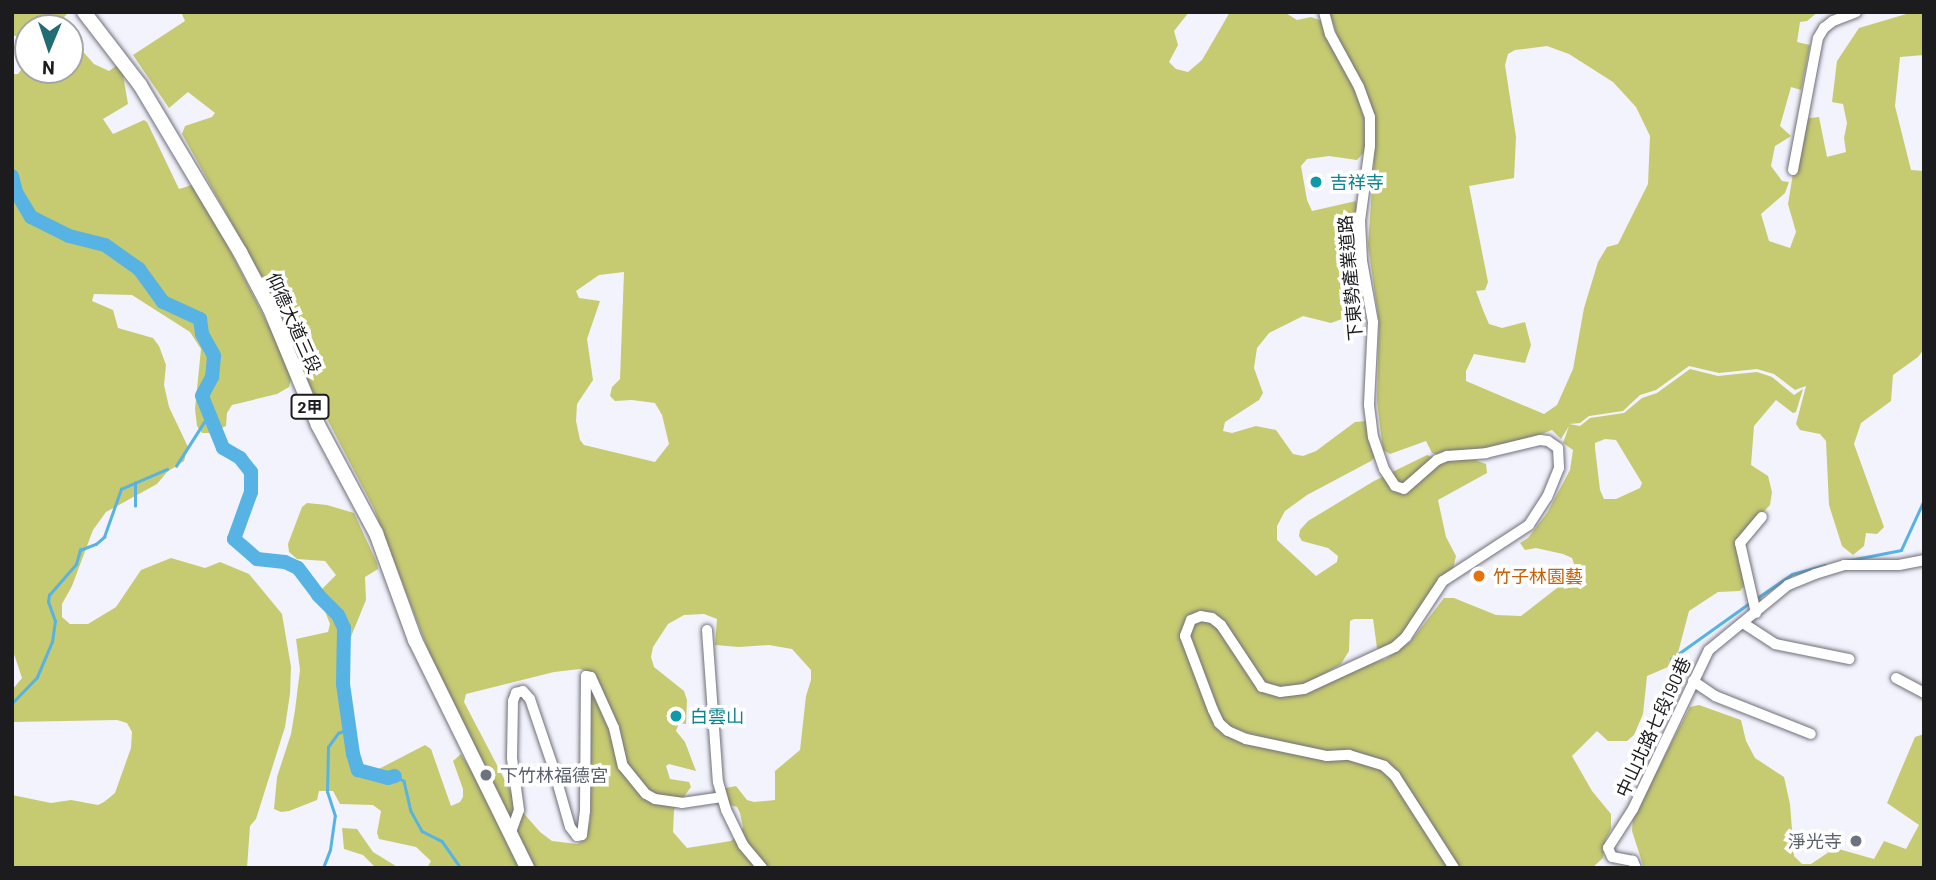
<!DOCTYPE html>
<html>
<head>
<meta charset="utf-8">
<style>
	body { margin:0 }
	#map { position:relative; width:1936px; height:880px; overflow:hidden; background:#f3f3fe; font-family:Barlow,"Noto Sans TC",sans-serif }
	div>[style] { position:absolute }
	.forest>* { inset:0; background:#c6ca71 }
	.stream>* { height:2.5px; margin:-1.25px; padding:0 1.25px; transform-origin:1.25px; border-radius:1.25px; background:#56b3e4 }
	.river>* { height:14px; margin:-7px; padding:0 7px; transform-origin:7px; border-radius:7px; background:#56b3e4 }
	.roads { filter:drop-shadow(0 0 2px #6f6f78) drop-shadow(0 0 2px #6f6f78) }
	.minor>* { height:10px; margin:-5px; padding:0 5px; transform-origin:5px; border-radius:5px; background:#fff }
	.major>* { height:14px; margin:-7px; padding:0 7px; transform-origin:7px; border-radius:7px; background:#fff }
	.dots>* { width:19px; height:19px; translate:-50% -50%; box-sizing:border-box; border:4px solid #fff; border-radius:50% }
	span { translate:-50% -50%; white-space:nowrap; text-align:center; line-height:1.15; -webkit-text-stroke:7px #fff; paint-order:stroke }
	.shield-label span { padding:2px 5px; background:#fff; border:2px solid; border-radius:5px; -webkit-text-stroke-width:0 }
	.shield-label { font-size:16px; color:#1c1c1f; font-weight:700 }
	.culture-label { font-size:18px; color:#0d838f }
	.left { translate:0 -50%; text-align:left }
	.street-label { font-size:18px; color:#1c1c1f }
	.food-label { font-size:18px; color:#c56008 }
	.worship-label { font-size:18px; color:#5b616d }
	.right { translate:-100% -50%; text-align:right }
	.frame { position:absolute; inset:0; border:14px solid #1c1c1f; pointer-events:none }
	.north { position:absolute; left:14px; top:14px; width:70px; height:70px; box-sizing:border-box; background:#fff; border:2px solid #a4a4a5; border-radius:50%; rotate:182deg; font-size:19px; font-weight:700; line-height:28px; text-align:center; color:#1c1c1f }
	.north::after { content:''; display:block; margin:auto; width:24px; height:32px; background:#216d73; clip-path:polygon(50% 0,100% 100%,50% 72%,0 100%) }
</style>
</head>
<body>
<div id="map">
	<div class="forest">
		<div style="clip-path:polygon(12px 12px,69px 12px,64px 17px,70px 28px,28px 28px,28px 40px,12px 35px)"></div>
		<div style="clip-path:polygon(evenodd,181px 12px,1189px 12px,1174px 31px,1178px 45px,1169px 62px,1176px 69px,1188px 72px,1202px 60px,1230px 12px,1284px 12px,1297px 20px,1311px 17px,1322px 21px,1348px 70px,1364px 117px,1365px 151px,1357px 160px,1329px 156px,1307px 159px,1301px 166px,1307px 200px,1312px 211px,1356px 201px,1364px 311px,1331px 323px,1303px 316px,1269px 333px,1257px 348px,1254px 368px,1263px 393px,1259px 400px,1225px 422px,1223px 431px,1232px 433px,1256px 426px,1276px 430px,1293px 454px,1303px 456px,1316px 451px,1355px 422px,1367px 421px,1368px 440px,1375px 457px,1371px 461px,1307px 495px,1285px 511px,1277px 526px,1277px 540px,1316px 576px,1337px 562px,1338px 556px,1328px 548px,1302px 541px,1299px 536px,1300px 530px,1308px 521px,1374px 481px,1427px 455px,1437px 459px,1475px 460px,1486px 464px,1487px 473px,1438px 500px,1446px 537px,1456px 556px,1453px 569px,1404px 635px,1382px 650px,1377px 648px,1373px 619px,1354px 619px,1350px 621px,1349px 651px,1341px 664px,1303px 686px,1279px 688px,1259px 679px,1215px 617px,1185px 622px,1227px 734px,1348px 757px,1382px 768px,1394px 779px,1449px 868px,533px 868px,439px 678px,374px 509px,298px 363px,264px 281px,182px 134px,185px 126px,212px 117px,215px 113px,188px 92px,169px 108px,133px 55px,185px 21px,181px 12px,624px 272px,620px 379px,612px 387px,610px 396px,615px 401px,632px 400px,655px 403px,662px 415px,669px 444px,655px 462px,584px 445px,580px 440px,576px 421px,577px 404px,593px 380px,587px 339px,600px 301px,579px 298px,576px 291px,599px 275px,624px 272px,181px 12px,704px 614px,717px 619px,715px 645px,739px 647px,769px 645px,792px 649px,811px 670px,811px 680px,806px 696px,800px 750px,775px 771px,775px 800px,754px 802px,747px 800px,736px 786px,722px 789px,727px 804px,737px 807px,740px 813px,743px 827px,741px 832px,731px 841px,687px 848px,673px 832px,674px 810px,691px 787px,689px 782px,670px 779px,666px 766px,669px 764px,696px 771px,685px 742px,676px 731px,679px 723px,686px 724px,687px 700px,684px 691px,654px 667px,651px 657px,653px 647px,668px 624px,684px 615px,704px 614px,181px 12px,580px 669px,590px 672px,591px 781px,590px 821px,584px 840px,577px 844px,552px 841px,540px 832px,520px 809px,464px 702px,466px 694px,554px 672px,580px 669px)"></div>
		<div style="clip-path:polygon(evenodd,1329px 12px,1818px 12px,1807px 21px,1800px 22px,1797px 42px,1810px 45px,1801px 90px,1791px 87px,1780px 126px,1791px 136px,1775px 146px,1771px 166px,1782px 181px,1789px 182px,1785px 193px,1761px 214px,1769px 241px,1790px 248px,1796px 232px,1788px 204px,1802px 119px,1819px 117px,1827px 157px,1846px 152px,1844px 138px,1847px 123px,1843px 104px,1832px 102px,1837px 61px,1859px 28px,1913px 12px,1924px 12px,1924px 55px,1900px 57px,1895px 106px,1911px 170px,1924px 171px,1924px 349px,1918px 357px,1893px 375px,1891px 401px,1861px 423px,1854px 444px,1884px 527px,1877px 534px,1866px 533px,1864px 546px,1853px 555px,1842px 546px,1829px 505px,1826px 441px,1820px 434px,1800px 430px,1796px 424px,1806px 386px,1795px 390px,1774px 374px,1757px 369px,1719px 373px,1689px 366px,1656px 390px,1640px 395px,1623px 411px,1589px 416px,1580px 423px,1569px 424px,1580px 426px,1590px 418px,1624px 413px,1642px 398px,1657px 393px,1690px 369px,1718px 376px,1757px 372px,1772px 377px,1794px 395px,1803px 389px,1796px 412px,1793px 413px,1776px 400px,1754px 426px,1751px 465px,1768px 476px,1772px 492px,1770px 505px,1736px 541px,1745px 585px,1740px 591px,1718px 592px,1689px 611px,1675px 664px,1647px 676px,1643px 714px,1634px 735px,1627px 741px,1608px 741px,1597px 731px,1572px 756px,1592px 791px,1611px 814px,1611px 829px,1605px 841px,1603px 858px,1592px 868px,1457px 868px,1398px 776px,1230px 728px,1221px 719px,1188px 634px,1192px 622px,1210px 620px,1219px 627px,1260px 691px,1293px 696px,1311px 692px,1344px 672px,1386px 659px,1411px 641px,1444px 598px,1454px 598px,1496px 615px,1521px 616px,1557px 588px,1574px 564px,1572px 558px,1563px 554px,1536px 548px,1525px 550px,1520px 543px,1528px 538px,1547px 513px,1570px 470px,1573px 450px,1563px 443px,1569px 426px,1561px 439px,1552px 430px,1528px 439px,1443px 456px,1432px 453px,1426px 441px,1390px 454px,1383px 450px,1377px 402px,1379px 322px,1368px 245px,1375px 145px,1329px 12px,1547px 46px,1569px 54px,1613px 82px,1636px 107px,1650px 136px,1648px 184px,1618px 244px,1607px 247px,1598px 262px,1584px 308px,1573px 369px,1557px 405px,1544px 414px,1466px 381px,1466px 371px,1474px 354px,1525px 363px,1531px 345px,1525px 322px,1502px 328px,1489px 324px,1483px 310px,1476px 291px,1485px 290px,1488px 282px,1469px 186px,1514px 178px,1516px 137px,1505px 65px,1508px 54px,1515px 50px,1547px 46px,1329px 12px,1605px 439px,1616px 440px,1642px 483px,1640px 488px,1616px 499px,1604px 499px,1600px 490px,1595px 448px,1595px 443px,1605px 439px)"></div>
		<div style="clip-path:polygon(70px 37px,94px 64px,109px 71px,116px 66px,122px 69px,128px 104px,103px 119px,113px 134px,144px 120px,147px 122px,179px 189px,192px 185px,212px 215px,278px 344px,291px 379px,289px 387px,277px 394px,232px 405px,227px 413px,226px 426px,210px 433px,202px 433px,197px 426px,195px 409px,201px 349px,190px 332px,132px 295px,94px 294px,92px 301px,113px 310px,118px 328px,153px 338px,159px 346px,166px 365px,164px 385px,169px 407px,188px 447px,184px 461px,167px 472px,157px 484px,106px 512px,93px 530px,72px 586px,62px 604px,62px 617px,70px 624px,88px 624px,116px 607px,141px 570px,171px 558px,205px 568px,220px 562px,249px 574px,282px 614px,291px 667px,290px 694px,285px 727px,256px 819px,250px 826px,247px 868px,12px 868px,12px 795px,51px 803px,71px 800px,98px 805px,104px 802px,115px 793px,131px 748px,132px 732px,127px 723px,117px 720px,12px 722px,12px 690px,22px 678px,12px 648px,12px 74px,18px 74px,28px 60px,28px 70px,70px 70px)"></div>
		<div style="clip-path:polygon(307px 503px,327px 505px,354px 513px,377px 563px,378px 569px,365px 577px,366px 600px,350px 639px,344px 663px,340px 693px,347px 759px,360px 775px,373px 772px,425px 745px,431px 749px,451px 806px,460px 802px,463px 797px,463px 789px,453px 761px,461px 754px,484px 791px,519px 868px,427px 868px,431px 861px,416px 847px,379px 839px,377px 833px,381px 811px,373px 805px,340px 804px,333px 791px,319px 791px,317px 800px,289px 811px,281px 812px,274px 809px,277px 777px,291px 734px,295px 710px,300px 670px,296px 639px,328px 632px,330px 624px,318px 593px,336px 575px,325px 561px,297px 559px,289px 552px,288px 544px,302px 507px)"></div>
		<div style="clip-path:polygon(1699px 705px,1741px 720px,1746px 741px,1755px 758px,1784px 777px,1790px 804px,1794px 856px,1802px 864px,1811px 864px,1835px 848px,1874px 859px,1884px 841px,1906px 849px,1919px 825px,1887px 803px,1915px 737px,1924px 734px,1924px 868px,1644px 868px,1632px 831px,1633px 817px,1690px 707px)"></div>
		<div style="clip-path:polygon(342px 828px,357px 829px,373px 852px,399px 868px,376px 868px,363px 855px,344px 849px)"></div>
	</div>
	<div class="stream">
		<div style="left:176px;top:466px;width:52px;rotate:-57.5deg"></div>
		<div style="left:204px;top:422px;width:9px;rotate:-18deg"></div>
		<div style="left:135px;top:506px;width:23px;rotate:-90deg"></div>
		<div style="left:1845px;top:561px;width:57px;rotate:-11.1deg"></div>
		<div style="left:1901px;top:550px;width:55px;rotate:-65.3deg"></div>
		<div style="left:1757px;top:598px;width:42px;rotate:-34.4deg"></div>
		<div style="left:1792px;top:574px;width:34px;rotate:-15deg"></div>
		<div style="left:1671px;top:659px;width:98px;rotate:-35.5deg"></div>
		<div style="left:12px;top:703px;width:36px;rotate:-46deg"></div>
		<div style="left:37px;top:677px;width:38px;rotate:-67deg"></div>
		<div style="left:52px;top:642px;width:21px;rotate:-82deg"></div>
		<div style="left:55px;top:621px;width:20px;rotate:-110deg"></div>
		<div style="left:48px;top:602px;width:7px;rotate:-82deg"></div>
		<div style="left:49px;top:595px;width:41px;rotate:-48.9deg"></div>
		<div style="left:76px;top:564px;width:15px;rotate:-74deg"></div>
		<div style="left:80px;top:550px;width:17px;rotate:-21deg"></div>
		<div style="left:96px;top:544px;width:11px;rotate:-41deg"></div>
		<div style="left:104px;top:537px;width:51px;rotate:-70.5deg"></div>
		<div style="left:121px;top:489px;width:50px;rotate:-23.5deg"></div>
		<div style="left:395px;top:776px;width:10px;rotate:29deg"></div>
		<div style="left:404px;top:781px;width:31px;rotate:77deg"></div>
		<div style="left:411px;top:811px;width:23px;rotate:61deg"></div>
		<div style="left:422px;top:831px;width:22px;rotate:27deg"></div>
		<div style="left:442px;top:841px;width:33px;rotate:55deg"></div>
		<div style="left:323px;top:868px;width:19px;rotate:-69deg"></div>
		<div style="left:330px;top:850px;width:34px;rotate:-82deg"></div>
		<div style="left:335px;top:816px;width:25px;rotate:-108deg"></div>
		<div style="left:327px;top:792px;width:45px;rotate:-88.7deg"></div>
		<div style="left:328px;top:747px;width:17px;rotate:-54deg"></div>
		<div style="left:338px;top:733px;width:14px;rotate:-21deg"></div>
	</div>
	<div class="river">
		<div style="left:12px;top:176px;width:16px;rotate:76deg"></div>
		<div style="left:16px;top:192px;width:29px;rotate:59deg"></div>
		<div style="left:31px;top:217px;width:42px;rotate:26.6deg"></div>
		<div style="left:69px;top:236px;width:37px;rotate:14deg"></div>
		<div style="left:105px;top:245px;width:42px;rotate:35.2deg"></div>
		<div style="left:139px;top:269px;width:41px;rotate:54deg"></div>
		<div style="left:163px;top:302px;width:41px;rotate:24.7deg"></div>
		<div style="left:200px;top:319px;width:15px;rotate:82deg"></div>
		<div style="left:202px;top:334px;width:25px;rotate:61deg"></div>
		<div style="left:214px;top:356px;width:21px;rotate:95deg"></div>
		<div style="left:212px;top:377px;width:21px;rotate:118deg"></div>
		<div style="left:202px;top:396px;width:56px;rotate:68deg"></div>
		<div style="left:223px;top:448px;width:20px;rotate:30deg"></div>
		<div style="left:240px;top:458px;width:18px;rotate:52deg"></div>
		<div style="left:251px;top:472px;width:20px;rotate:90deg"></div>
		<div style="left:251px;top:492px;width:50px;rotate:109.9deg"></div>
		<div style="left:234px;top:539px;width:30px;rotate:41deg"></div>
		<div style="left:257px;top:559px;width:28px;rotate:6deg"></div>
		<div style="left:285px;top:562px;width:14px;rotate:25deg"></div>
		<div style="left:298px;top:568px;width:34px;rotate:53deg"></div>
		<div style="left:318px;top:595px;width:28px;rotate:45deg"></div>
		<div style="left:338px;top:615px;width:14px;rotate:65deg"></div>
		<div style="left:344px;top:628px;width:56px;rotate:91deg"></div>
		<div style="left:343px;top:684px;width:71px;rotate:81.9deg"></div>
		<div style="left:353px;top:754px;width:17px;rotate:73deg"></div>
		<div style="left:358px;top:770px;width:31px;rotate:15deg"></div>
		<div style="left:388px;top:778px;width:7px;rotate:-16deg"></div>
	</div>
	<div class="roads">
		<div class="minor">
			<div style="left:1324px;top:12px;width:23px;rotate:75deg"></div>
			<div style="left:1330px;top:34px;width:60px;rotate:61.3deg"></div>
			<div style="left:1359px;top:87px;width:32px;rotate:70deg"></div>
			<div style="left:1370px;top:117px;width:29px;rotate:90deg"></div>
			<div style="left:1370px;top:146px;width:76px;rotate:97.6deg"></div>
			<div style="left:1360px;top:221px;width:40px;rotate:87.1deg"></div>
			<div style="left:1362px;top:261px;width:62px;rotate:79.8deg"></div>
			<div style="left:1373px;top:322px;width:83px;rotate:92.8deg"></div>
			<div style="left:1369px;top:405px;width:32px;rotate:83deg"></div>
			<div style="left:1373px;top:437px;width:34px;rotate:71deg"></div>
			<div style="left:1384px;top:469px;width:20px;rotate:57deg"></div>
			<div style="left:1395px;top:486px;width:9px;rotate:18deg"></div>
			<div style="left:1404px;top:489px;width:44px;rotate:-41.3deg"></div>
			<div style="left:1437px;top:460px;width:11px;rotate:-22deg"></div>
			<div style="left:1447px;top:456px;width:39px;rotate:-4deg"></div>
			<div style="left:1486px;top:453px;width:56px;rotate:-13.5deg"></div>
			<div style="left:1540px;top:440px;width:8px;rotate:7deg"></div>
			<div style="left:1548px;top:441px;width:12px;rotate:35deg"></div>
			<div style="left:1558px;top:448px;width:20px;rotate:87deg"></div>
			<div style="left:1559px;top:468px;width:31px;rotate:112deg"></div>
			<div style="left:1547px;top:497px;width:33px;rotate:123deg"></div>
			<div style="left:1529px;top:525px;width:103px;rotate:146.9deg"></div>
			<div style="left:1443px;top:581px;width:67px;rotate:123.5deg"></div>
			<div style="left:1406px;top:637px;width:15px;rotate:138deg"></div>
			<div style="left:1395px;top:647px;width:100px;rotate:155.2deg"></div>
			<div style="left:1304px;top:689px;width:24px;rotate:173deg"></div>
			<div style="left:1280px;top:692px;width:19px;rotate:-164deg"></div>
			<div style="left:1262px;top:687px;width:74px;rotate:-123.5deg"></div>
			<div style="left:1221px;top:625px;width:11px;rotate:-142deg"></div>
			<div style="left:1212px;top:618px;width:11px;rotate:-170deg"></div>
			<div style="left:1201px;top:616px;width:11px;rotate:158deg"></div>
			<div style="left:1191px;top:620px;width:17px;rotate:111deg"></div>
			<div style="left:1185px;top:636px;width:79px;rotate:69.3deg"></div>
			<div style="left:1213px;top:710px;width:14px;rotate:65deg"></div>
			<div style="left:1219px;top:723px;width:12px;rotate:42deg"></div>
			<div style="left:1228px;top:731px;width:20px;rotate:24deg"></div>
			<div style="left:1246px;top:739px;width:83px;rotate:11.9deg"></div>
			<div style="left:1327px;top:756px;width:22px;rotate:-3deg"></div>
			<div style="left:1349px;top:755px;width:37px;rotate:17deg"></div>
			<div style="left:1384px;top:766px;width:15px;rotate:42deg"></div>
			<div style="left:1395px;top:776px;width:109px;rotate:57.3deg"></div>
			<div style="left:1793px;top:170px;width:134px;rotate:-79.3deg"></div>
			<div style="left:1818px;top:38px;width:12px;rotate:-59deg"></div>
			<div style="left:1824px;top:28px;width:11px;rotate:-38deg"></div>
			<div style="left:1833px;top:21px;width:25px;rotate:-21deg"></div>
			<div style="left:1756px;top:613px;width:72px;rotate:-102.9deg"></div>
			<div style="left:1740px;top:543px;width:34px;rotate:-50deg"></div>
			<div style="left:1743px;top:623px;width:38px;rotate:33deg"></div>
			<div style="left:1775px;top:644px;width:76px;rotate:11.5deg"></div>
			<div style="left:707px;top:630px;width:152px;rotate:85.9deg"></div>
			<div style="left:718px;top:782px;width:29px;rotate:74deg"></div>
			<div style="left:726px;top:810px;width:39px;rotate:64deg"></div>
			<div style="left:743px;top:845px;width:30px;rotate:50deg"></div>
			<div style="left:1896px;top:678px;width:32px;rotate:28deg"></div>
			<div style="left:1693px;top:681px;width:27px;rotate:34deg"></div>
			<div style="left:1715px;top:696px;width:103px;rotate:21.6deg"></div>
			<div style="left:511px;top:832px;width:23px;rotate:-70deg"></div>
			<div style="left:519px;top:810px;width:52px;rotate:-97.7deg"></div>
			<div style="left:512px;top:758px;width:57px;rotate:-89deg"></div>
			<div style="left:513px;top:701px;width:9px;rotate:-69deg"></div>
			<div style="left:516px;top:693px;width:7px;rotate:-16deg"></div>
			<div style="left:523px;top:691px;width:11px;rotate:49deg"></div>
			<div style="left:530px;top:699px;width:72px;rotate:71.3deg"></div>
			<div style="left:553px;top:767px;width:62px;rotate:74.2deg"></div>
			<div style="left:570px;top:827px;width:11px;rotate:52deg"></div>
			<div style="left:577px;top:836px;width:5px;rotate:-11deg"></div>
			<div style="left:582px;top:835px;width:24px;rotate:-83deg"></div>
			<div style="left:585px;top:811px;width:135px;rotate:-89.6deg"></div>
			<div style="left:586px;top:676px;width:5px;rotate:11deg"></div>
			<div style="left:591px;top:677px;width:56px;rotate:65.7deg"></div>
			<div style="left:614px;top:728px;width:39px;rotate:77deg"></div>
			<div style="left:623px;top:766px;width:36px;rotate:51deg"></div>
			<div style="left:646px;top:794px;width:10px;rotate:29deg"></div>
			<div style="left:655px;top:799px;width:27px;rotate:8deg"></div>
			<div style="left:682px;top:803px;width:40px;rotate:-8.5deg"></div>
			<div style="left:1636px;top:868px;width:8px;rotate:-113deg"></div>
			<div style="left:1633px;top:861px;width:21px;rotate:-169deg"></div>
			<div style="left:1612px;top:857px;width:10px;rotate:-114deg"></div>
			<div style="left:1608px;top:848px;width:46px;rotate:-57.3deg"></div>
			<div style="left:1633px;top:809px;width:176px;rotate:-64.5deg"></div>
			<div style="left:1709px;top:650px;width:102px;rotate:-39.4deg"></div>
			<div style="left:1788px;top:585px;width:29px;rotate:-22deg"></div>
			<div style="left:1815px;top:574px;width:30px;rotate:-17deg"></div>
			<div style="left:1844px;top:565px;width:55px"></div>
			<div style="left:1899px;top:565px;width:25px;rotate:-11deg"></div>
		</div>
		<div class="major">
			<div style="left:84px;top:12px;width:92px;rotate:52.5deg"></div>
			<div style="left:140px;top:85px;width:195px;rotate:59.1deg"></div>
			<div style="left:240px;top:252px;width:64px;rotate:62.2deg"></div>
			<div style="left:270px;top:309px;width:126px;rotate:67.5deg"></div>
			<div style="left:318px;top:425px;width:123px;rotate:61.8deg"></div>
			<div style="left:376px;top:533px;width:114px;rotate:70deg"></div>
			<div style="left:415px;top:640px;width:254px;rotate:63.8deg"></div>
		</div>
	</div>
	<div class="dots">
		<div style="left:1316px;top:182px;background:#0f9aa8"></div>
		<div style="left:1479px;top:576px;background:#e8710a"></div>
		<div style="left:676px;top:716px;background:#0f9aa8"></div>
		<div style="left:486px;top:775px;background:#6b7280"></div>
		<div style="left:1856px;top:841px;background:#6b7280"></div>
	</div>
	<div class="shield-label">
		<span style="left:310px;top:407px">2甲</span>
	</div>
	<div class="culture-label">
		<span class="left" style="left:1330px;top:182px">吉祥寺</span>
		<span class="left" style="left:690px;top:716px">白雲山</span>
	</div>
	<div class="street-label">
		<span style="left:1350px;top:278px;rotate:-95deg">下東勢產業道路</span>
		<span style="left:294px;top:323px;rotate:66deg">仰德大道三段</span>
		<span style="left:1653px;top:727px;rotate:-65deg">中山北路七段190巷</span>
	</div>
	<div class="food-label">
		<span class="left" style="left:1493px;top:576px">竹子林園藝</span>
	</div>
	<div class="worship-label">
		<span class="left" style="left:500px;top:775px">下竹林福德宮</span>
		<span class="right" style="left:1842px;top:841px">淨光寺</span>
	</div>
	<div class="frame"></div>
	<div class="north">N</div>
</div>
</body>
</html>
